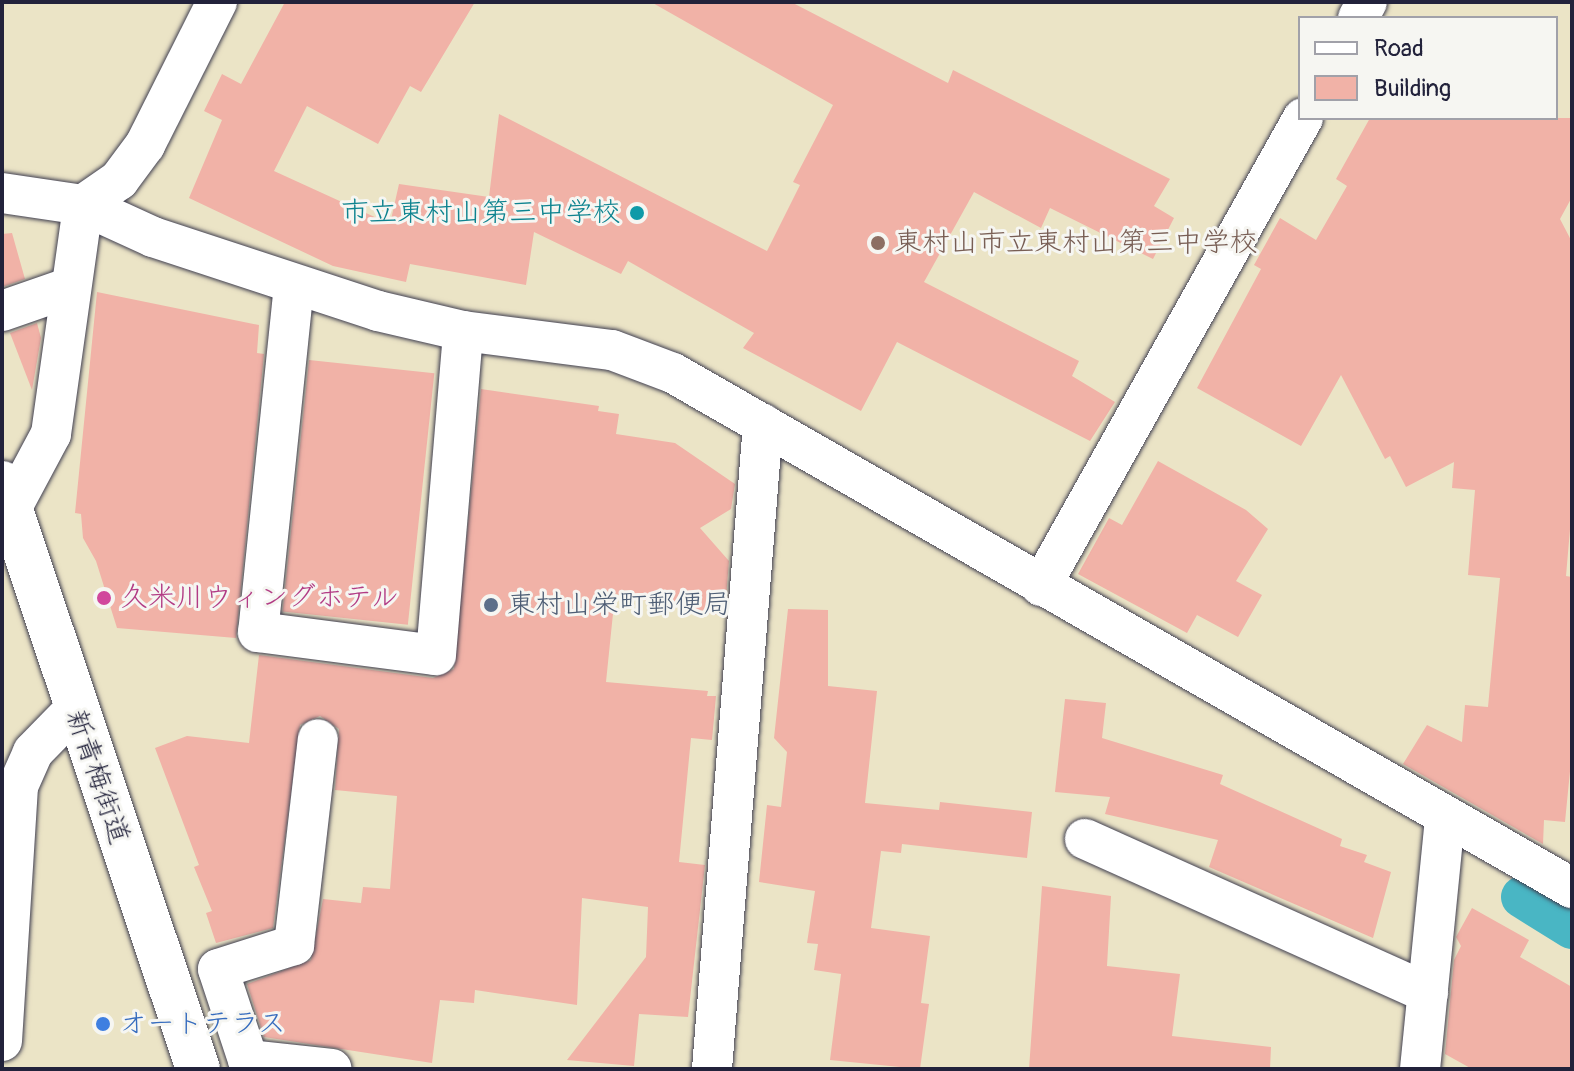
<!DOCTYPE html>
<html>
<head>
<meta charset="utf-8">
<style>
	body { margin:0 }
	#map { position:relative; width:1574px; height:1071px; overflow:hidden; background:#ebe4c6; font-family:Pangolin,"Klee One",sans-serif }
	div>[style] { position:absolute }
	.canal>* { height:42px; margin:-21px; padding:0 21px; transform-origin:21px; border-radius:21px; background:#49b6c4 }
	.building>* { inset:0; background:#f1b2a7; transform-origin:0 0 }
	.roads { filter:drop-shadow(0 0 2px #403f50) drop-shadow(0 0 2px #403f50) }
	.street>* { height:40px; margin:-20px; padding:0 20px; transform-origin:20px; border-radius:20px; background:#fff }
	.primary>* { height:44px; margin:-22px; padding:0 22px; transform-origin:22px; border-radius:22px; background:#fff }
	.dots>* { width:22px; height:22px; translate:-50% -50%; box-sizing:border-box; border:4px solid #f6f6f2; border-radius:50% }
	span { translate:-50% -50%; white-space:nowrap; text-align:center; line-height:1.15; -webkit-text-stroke:6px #f6f6f2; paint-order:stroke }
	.culture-label { font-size:28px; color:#0d838f }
	.right { translate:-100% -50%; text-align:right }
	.education-label { font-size:28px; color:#785e54 }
	.left { translate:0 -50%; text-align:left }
	.hotel-label { font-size:28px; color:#b23c85 }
	.service-label { font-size:28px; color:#4e5e75 }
	.street-label { font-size:28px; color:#22223b }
	.shop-label { font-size:28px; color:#366cbe }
	.frame { position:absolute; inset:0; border:4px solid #22223b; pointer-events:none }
	.legend { position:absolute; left:1298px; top:16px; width:260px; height:104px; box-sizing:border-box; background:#f6f6f2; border:2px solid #a1a1a9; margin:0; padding:10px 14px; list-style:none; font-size:24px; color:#22223b }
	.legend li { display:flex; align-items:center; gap:16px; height:40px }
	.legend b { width:40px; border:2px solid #a1a1a9 }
</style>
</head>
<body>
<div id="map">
	<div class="canal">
		<div style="left:1522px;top:897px;width:59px;rotate:31.8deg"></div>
	</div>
	<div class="building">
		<div style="clip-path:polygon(285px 2px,475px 2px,421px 92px,410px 86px,378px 144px,307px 106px,274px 171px,390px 224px,399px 184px,489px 197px,499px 114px,767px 251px,800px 185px,793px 182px,833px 105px,651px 2px,791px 2px,948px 83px,953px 70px,1170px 179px,1154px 206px,1174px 218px,1153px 259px,1050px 208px,1041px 228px,974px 192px,924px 282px,1079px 361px,1072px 376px,1115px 402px,1090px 441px,897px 342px,861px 411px,743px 348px,754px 333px,628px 261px,621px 274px,534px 232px,526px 285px,410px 264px,406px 282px,333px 266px,189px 198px,222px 120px,204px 111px,222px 74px,241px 84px)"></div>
		<div style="clip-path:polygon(1370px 118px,1572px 118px,1572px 197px,1560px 219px,1572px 242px,1572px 506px,1566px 576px,1572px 577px,1572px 751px,1565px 822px,1544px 820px,1543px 844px,1403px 764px,1427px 725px,1462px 742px,1465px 705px,1488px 707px,1500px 578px,1468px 575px,1475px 490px,1452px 488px,1454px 462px,1406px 487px,1390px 456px,1385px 459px,1341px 375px,1301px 446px,1197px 388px,1261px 269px,1254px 265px,1280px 218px,1316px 240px,1347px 186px,1336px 179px)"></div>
		<div style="clip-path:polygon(12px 233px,25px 279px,2px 287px,2px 234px)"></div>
		<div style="clip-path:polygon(97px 292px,259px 325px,257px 353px,264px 354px,236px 638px,117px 628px,96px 561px,83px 538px,81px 514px,75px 513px)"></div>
		<div style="clip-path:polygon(37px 323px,41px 338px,32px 390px,10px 333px)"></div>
		<div style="left:309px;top:360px;width:126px;height:253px;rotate:6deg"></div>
		<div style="clip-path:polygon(481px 389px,599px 406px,598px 411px,619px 414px,616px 434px,675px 443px,735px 484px,731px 509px,700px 528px,729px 561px,726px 598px,718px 596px,716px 615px,615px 594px,606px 682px,708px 691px,707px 696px,716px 696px,712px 740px,691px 738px,679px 862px,705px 865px,688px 1017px,639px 1014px,634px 1066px,567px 1060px,646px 957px,648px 907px,582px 898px,577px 1005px,475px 990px,474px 1003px,440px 1000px,432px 1063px,264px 1037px,247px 984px,311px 960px,323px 899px,361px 903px,363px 887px,390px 889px,397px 796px,335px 790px,339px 729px,320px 716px,300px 725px,273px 928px,216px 943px,206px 913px,212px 911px,194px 867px,199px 865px,155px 748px,187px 736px,249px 743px,259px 655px,433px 678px,454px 669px)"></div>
		<div style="clip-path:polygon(1158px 461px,1246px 510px,1268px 529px,1236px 581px,1262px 595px,1238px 637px,1197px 615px,1187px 633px,1078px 574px,1109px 518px,1122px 525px)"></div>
		<div style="clip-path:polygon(788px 609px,828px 610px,828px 686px,877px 691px,865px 803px,939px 810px,940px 802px,1032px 812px,1027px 858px,902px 844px,901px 853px,881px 851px,871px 928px,930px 936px,921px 1003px,929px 1004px,920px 1069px,830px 1060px,841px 974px,814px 970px,818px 944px,807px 943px,815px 891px,759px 882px,767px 805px,781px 807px,787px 752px,774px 738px)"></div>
		<div style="clip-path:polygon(1065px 699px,1106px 703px,1102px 738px,1223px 775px,1220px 784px,1342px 839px,1340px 846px,1367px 855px,1364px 862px,1391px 872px,1373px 938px,1209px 867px,1218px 840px,1105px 814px,1110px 797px,1055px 792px)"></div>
		<div style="clip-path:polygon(1042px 886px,1111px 896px,1107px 966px,1180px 974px,1172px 1036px,1271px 1047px,1270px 1069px,1029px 1069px)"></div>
		<div style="clip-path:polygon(1472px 908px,1529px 940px,1520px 957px,1572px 987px,1572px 1069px,1472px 1069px,1445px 1054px,1454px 960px,1461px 946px,1456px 937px)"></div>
	</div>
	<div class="roads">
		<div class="street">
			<div style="left:1358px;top:18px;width:18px;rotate:-61deg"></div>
			<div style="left:2px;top:193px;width:82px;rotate:8.4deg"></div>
			<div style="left:83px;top:205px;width:77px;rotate:24.6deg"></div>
			<div style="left:153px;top:237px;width:237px;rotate:18.2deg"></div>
			<div style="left:378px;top:311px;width:87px;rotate:13.2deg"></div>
			<div style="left:463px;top:331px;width:150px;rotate:7.3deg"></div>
			<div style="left:612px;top:350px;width:65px;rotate:20.7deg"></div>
			<div style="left:673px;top:373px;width:1036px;rotate:29.81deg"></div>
			<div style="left:294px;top:285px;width:349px;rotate:95.9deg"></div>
			<div style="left:258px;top:632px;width:179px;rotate:7.4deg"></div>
			<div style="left:436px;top:655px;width:325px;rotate:-85.2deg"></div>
			<div style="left:2px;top:311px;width:73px;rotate:-19.2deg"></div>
			<div style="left:12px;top:507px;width:83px;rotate:-61.9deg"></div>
			<div style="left:51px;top:434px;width:231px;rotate:-82deg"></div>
			<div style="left:83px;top:205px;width:44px;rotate:-34.8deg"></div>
			<div style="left:119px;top:180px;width:44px;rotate:-53.4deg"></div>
			<div style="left:145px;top:145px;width:160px;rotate:-63.3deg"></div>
			<div style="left:1041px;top:586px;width:536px;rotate:-60.76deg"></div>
			<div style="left:1085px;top:839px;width:376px;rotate:24.2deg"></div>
			<div style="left:2px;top:1041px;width:256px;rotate:-86.4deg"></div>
			<div style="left:18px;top:786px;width:37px;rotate:-66deg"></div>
			<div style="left:33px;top:752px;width:59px;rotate:-45.7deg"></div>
			<div style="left:248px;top:1060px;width:84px;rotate:6.1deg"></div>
			<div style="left:251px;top:1069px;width:105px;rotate:-108.3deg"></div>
			<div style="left:218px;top:969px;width:80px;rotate:-17.5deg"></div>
			<div style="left:294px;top:945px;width:207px;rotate:-83.4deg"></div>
			<div style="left:712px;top:1069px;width:647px;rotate:-85.48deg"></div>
			<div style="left:1420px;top:1069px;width:252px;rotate:-84.3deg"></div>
		</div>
		<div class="primary">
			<div style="left:2px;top:483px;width:618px;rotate:71.51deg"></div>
		</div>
	</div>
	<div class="dots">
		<div style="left:637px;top:213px;background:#0f9aa8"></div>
		<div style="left:878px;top:243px;background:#8d6e63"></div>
		<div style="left:104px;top:598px;background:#d1479c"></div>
		<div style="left:491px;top:605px;background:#5c6f8a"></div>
		<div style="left:103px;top:1024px;background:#3f7fe0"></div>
	</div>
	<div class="culture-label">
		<span class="right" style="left:621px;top:213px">市立東村山第三中学校</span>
	</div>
	<div class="education-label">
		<span class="left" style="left:894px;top:243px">東村山市立東村山第三中学校</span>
	</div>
	<div class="hotel-label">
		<span class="left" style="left:120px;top:598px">久米川ウィングホテル</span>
	</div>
	<div class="service-label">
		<span class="left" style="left:507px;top:605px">東村山栄町郵便局</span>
	</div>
	<div class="street-label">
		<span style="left:97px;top:777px;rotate:71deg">新青梅街道</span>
	</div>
	<div class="shop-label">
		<span class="left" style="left:119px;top:1024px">オートテラス</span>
	</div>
	<div class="frame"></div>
	<ul class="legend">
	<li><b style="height:10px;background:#fff"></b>Road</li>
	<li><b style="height:22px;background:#f1b2a7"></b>Building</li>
	</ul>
</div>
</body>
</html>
